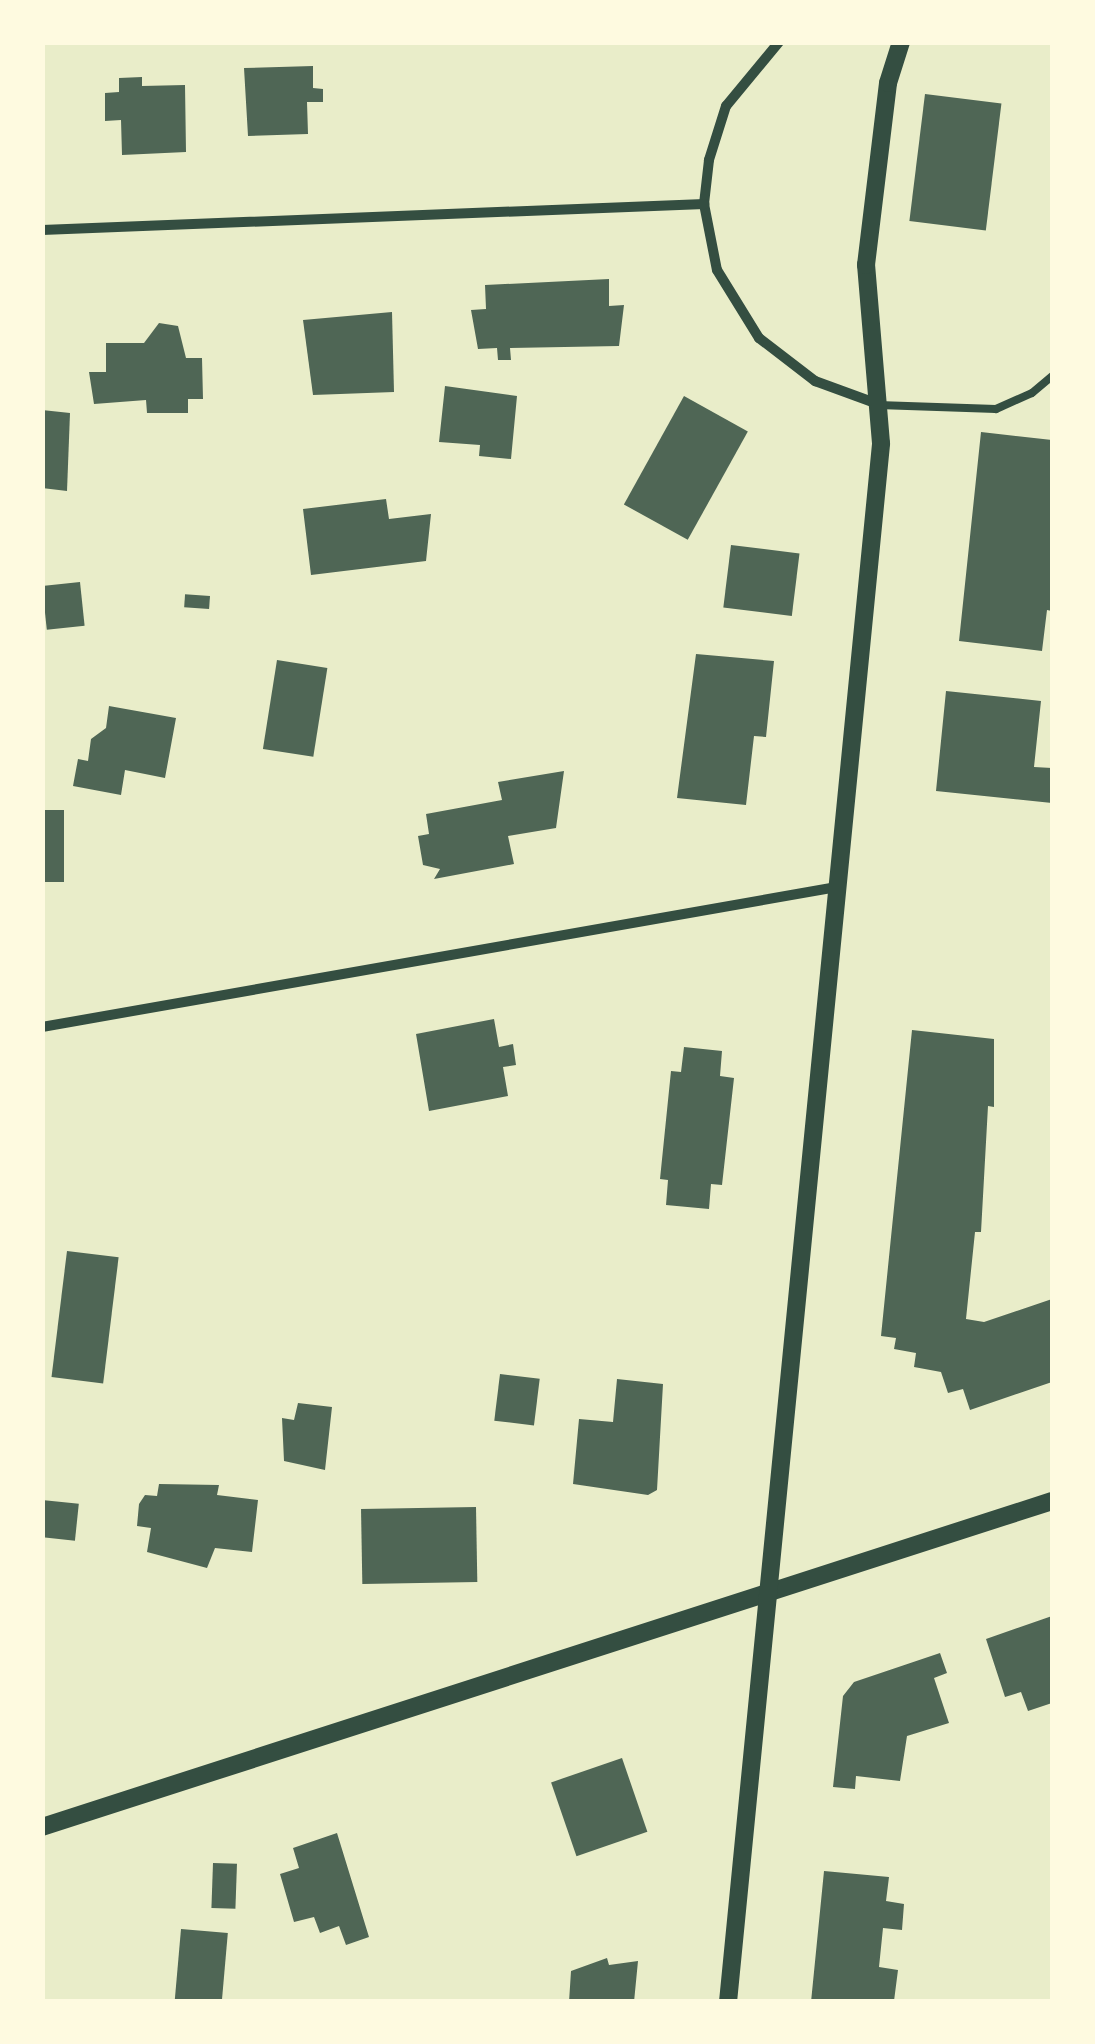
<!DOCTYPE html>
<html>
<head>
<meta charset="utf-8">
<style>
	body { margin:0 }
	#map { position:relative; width:1095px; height:2044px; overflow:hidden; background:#e9edc9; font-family:Quicksand,sans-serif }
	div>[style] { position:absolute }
	.building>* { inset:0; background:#4f6655; transform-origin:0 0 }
	.service>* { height:8px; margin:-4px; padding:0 4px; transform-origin:4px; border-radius:4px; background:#344e41 }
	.minor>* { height:10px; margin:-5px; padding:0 5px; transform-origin:5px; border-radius:5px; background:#344e41 }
	.tertiary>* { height:18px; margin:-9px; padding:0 9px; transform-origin:9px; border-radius:9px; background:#344e41 }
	span { translate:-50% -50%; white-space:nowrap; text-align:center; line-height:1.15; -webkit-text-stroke:8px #fefae0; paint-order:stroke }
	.frame { position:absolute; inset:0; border:45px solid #fefae0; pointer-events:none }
</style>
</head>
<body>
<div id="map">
	<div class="building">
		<div style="clip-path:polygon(313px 66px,313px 88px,323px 89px,323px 102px,307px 102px,308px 134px,248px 136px,244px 68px)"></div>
		<div style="clip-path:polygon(142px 77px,142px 86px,185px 85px,186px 152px,122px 155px,121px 120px,105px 121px,105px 93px,119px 92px,119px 78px)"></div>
		<div style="left:925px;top:94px;width:77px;height:128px;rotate:7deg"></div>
		<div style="clip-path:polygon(609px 279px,609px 306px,624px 305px,619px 346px,510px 348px,511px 360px,498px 360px,497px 348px,478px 349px,471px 310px,486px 309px,485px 285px)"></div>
		<div style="clip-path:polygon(392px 312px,394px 392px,313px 395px,303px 320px)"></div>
		<div style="clip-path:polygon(159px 323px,178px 326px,186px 358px,202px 358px,203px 399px,188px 399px,188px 413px,147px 413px,146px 400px,94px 404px,89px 372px,106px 372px,106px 343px,144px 343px)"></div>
		<div style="clip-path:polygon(445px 386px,517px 396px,511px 459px,479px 456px,480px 445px,439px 442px)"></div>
		<div style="left:684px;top:396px;width:73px;height:124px;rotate:29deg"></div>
		<div style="clip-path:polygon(42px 410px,70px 413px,67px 491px,42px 488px)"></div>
		<div style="clip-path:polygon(981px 432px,1052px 440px,1052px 611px,1047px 610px,1042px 651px,959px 641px)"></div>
		<div style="clip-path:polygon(386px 499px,389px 519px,431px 514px,426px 561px,311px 575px,303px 509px)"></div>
		<div style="left:731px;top:545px;width:69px;height:63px;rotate:7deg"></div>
		<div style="left:80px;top:582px;width:44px;height:38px;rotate:84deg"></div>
		<div style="left:210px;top:596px;width:13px;height:25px;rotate:94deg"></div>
		<div style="clip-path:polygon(696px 654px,774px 661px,766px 737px,754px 736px,746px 805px,677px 798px)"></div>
		<div style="left:277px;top:660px;width:51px;height:90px;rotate:9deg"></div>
		<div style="clip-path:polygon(946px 691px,1041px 701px,1034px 767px,1052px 768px,1052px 803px,936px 791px)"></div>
		<div style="clip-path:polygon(109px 706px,176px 718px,165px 778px,125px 770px,121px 795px,73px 786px,78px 759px,88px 761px,91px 739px,106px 728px)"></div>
		<div style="clip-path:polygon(564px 771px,556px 828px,508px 836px,514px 864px,434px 879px,440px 869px,423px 865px,418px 836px,429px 834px,426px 814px,502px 800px,498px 782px)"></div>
		<div style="left:64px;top:810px;width:72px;height:22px;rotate:90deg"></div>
		<div style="clip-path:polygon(494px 1019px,499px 1047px,513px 1044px,516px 1065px,503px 1067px,508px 1096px,429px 1111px,416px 1034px)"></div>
		<div style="clip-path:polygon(912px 1030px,994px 1039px,994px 1107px,988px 1106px,981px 1232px,975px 1232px,966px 1319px,984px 1322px,1052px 1299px,1052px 1382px,970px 1410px,963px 1389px,948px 1393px,941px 1372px,914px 1367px,916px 1353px,894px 1349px,896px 1338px,881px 1336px)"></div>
		<div style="clip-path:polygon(684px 1047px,722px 1051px,720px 1076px,734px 1078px,722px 1185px,711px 1184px,709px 1209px,666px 1205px,668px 1180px,660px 1179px,671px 1071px,681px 1072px)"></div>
		<div style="left:67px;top:1251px;width:52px;height:127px;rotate:7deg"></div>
		<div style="left:500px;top:1374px;width:40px;height:47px;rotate:7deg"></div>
		<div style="clip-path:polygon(617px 1379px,663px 1384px,657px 1490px,648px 1495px,573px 1484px,579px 1419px,613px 1422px)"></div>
		<div style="clip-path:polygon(298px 1403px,332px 1407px,325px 1470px,284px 1461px,282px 1418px,294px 1420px)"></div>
		<div style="clip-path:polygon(159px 1484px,219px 1485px,217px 1495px,258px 1500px,252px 1552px,215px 1548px,207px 1568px,147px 1552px,151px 1528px,137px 1526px,139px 1504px,145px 1495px,157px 1496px)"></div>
		<div style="left:42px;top:1500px;width:37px;height:37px;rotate:6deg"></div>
		<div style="left:476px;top:1507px;width:75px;height:115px;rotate:89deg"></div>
		<div style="clip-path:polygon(1052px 1616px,1052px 1703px,1028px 1711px,1021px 1692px,1005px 1697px,986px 1639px)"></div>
		<div style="clip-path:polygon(940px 1653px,947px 1673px,934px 1678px,949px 1723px,907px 1736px,900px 1781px,856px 1776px,855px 1789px,833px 1787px,843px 1696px,854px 1682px)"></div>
		<div style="left:622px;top:1758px;width:78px;height:75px;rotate:71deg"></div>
		<div style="clip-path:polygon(337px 1833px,369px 1937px,346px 1945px,339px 1926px,320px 1933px,314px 1917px,294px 1922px,280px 1874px,299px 1868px,293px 1848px)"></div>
		<div style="left:213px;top:1863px;width:24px;height:45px;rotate:2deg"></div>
		<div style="clip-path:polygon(824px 1871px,889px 1877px,886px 1901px,904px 1904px,902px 1930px,883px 1928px,879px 1967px,898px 1970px,894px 2001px,811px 2002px)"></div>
		<div style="left:181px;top:1929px;width:47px;height:73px;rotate:5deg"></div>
		<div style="clip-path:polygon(607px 1958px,609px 1965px,638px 1961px,634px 2002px,569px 2002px,571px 1971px)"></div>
	</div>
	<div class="service">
		<div style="left:878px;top:405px;width:118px;rotate:1.9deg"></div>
		<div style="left:996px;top:409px;width:39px;rotate:-24deg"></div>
		<div style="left:1032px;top:393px;width:26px;rotate:-40deg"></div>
	</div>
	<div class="minor">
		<div style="left:779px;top:42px;width:83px;rotate:129.6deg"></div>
		<div style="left:726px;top:106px;width:57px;rotate:107.5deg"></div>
		<div style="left:709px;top:160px;width:44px;rotate:96.5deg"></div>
		<div style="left:704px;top:204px;width:67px;rotate:78.9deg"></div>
		<div style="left:717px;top:270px;width:80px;rotate:58.3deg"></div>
		<div style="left:759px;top:338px;width:71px;rotate:37.5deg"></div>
		<div style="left:815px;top:381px;width:67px;rotate:20.1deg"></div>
		<div style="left:42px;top:230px;width:663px;rotate:-2.25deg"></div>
		<div style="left:42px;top:1027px;width:807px;rotate:-9.99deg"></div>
	</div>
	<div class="tertiary">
		<div style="left:42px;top:1827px;width:1061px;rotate:-17.89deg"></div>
		<div style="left:728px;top:2002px;width:1566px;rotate:-84.39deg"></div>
		<div style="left:881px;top:443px;width:179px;rotate:-94.8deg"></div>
		<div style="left:866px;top:265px;width:183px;rotate:-83.1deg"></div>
		<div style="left:888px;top:83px;width:43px;rotate:-72.4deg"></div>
	</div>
	<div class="frame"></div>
</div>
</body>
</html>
